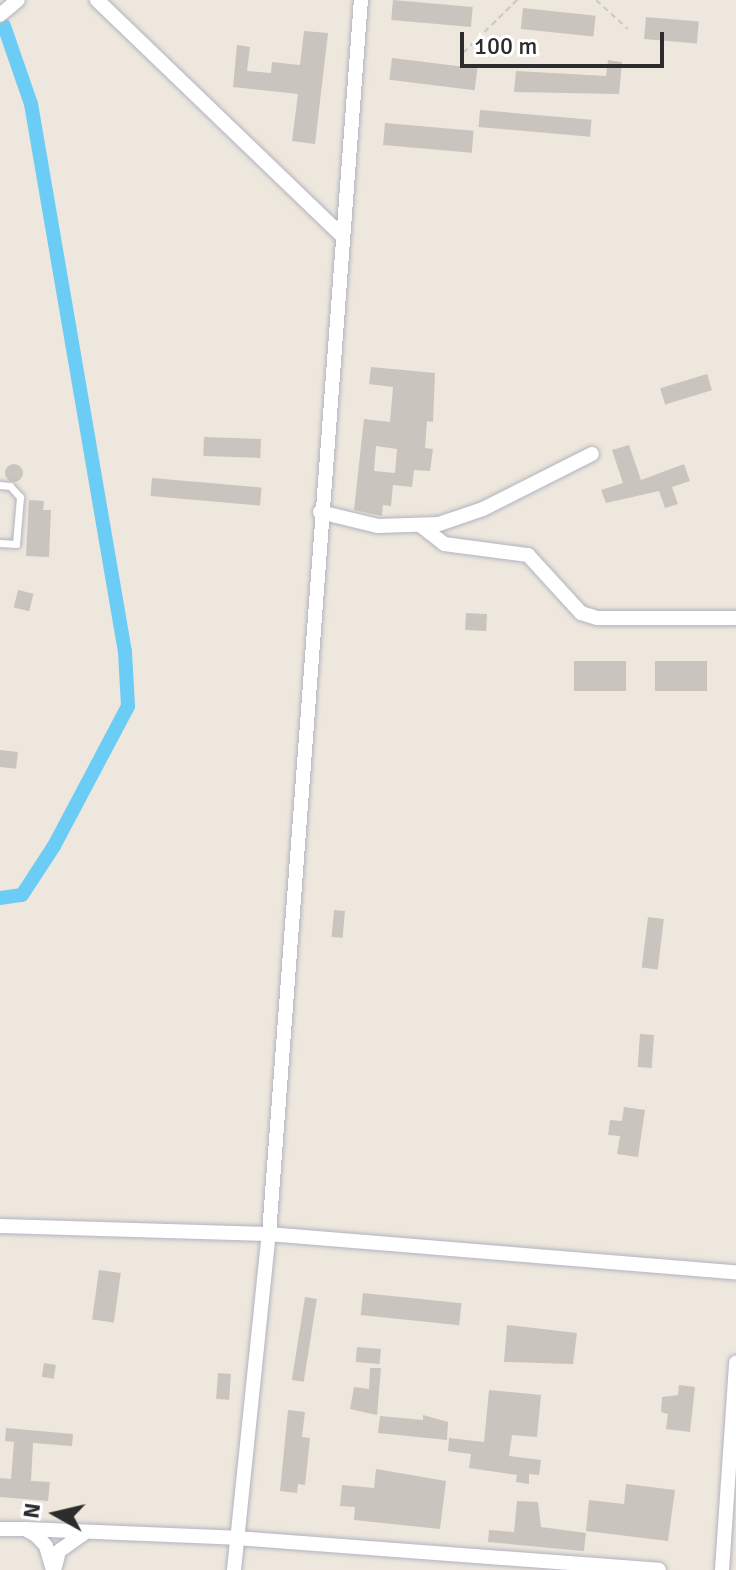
<!DOCTYPE html>
<html>
<head>
<meta charset="utf-8">
<style>
	body { margin:0 }
	#map { position:relative; width:736px; height:1570px; overflow:hidden; background:#eee7dd; font-family:Signika,sans-serif }
	div>[style] { position:absolute }
	.canal>* { height:14px; margin:-7px; padding:0 7px; transform-origin:7px; border-radius:7px; background:#6bcdf5 }
	.building>* { inset:0; background:#c9c4bd; transform-origin:0 0 }
	.round { border-radius:50% }
	.path>* { height:2px; margin-top:-1px; transform-origin:0; background:repeating-linear-gradient(90deg,#c8c8c8 0 6px,transparent 0 10px) }
	.roads { filter:drop-shadow(0 0 2px #b1b3c0) drop-shadow(0 0 2px #b1b3c0) }
	.lane>* { height:7px; margin:-3.5px; padding:0 3.5px; transform-origin:3.5px; border-radius:3.5px; background:#fff }
	.street>* { height:14px; margin:-7px; padding:0 7px; transform-origin:7px; border-radius:7px; background:#fff }
	span { translate:-50% -50%; white-space:nowrap; text-align:center; line-height:1.15; -webkit-text-stroke:7px #fff; paint-order:stroke }
	.north { position:absolute; left:16px; top:1474px; width:80px; height:80px; -webkit-text-stroke:6px #fff; paint-order:stroke; rotate:278deg; font-size:22px; font-weight:700; line-height:32px; text-align:center; color:#2c2c2c }
	.north::after { content:''; display:block; margin:auto; width:28px; height:36px; background:#2c2c2c; clip-path:polygon(50% 0,100% 100%,50% 72%,0 100%) }
	.scale { position:absolute; left:460px; top:32px; width:204px; height:36px; box-sizing:border-box; border:4px solid #2c2c2c; border-top:0; padding-left:10px; font-size:24px; line-height:28px; white-space:nowrap; color:#2c2c2c; -webkit-text-stroke:6px #fff; paint-order:stroke }
</style>
</head>
<body>
<div id="map">
	<div class="canal">
		<div style="left:0;top:898px;width:22px;rotate:-8deg"></div>
		<div style="left:22px;top:895px;width:59px;rotate:-56.9deg"></div>
		<div style="left:54px;top:846px;width:158px;rotate:-62.1deg"></div>
		<div style="left:128px;top:706px;width:54px;rotate:-93.2deg"></div>
		<div style="left:125px;top:652px;width:556px;rotate:-99.73deg"></div>
		<div style="left:31px;top:104px;width:83px;rotate:-109.1deg"></div>
	</div>
	<div class="building">
		<div style="left:393px;top:0;width:80px;height:20px;rotate:5deg"></div>
		<div style="left:523px;top:8px;width:73px;height:21px;rotate:6deg"></div>
		<div style="left:646px;top:17px;width:53px;height:22px;rotate:5deg"></div>
		<div style="clip-path:polygon(304px 31px,328px 33px,315px 144px,292px 141px,298px 94px,233px 87px,237px 45px,250px 47px,247px 71px,271px 73px,272px 62px,300px 65px)"></div>
		<div style="left:392px;top:58px;width:86px;height:22px;rotate:7deg"></div>
		<div style="clip-path:polygon(608px 60px,622px 62px,619px 94px,514px 92px,516px 71px,606px 76px)"></div>
		<div style="left:480px;top:110px;width:112px;height:17px;rotate:5deg"></div>
		<div style="left:385px;top:123px;width:89px;height:22px;rotate:5deg"></div>
		<div style="clip-path:polygon(evenodd,371px 367px,435px 373px,433px 422px,427px 421px,425px 448px,433px 449px,430px 471px,414px 470px,412px 487px,393px 485px,391px 506px,383px 505px,382px 516px,354px 510px,364px 419px,390px 422px,393px 387px,369px 384px,371px 367px,376px 446px,397px 449px,395px 473px,374px 471px,376px 446px)"></div>
		<div style="left:707px;top:374px;width:17px;height:49px;rotate:73deg"></div>
		<div style="left:204px;top:437px;width:57px;height:19px;rotate:2deg"></div>
		<div style="clip-path:polygon(629px 445px,641px 480px,684px 464px,690px 481px,672px 487px,678px 504px,665px 508px,659px 491px,606px 503px,601px 490px,623px 483px,612px 450px)"></div>
		<div class="round" style="left:5px;top:464px;width:18px;height:18px"></div>
		<div style="left:152px;top:478px;width:110px;height:18px;rotate:5deg"></div>
		<div style="clip-path:polygon(29px 500px,44px 501px,43px 510px,51px 510px,49px 557px,26px 556px)"></div>
		<div style="left:18px;top:590px;width:16px;height:18px;rotate:14deg"></div>
		<div style="left:466px;top:613px;width:21px;height:17px;rotate:3deg"></div>
		<div style="left:626px;top:661px;width:30px;height:52px;rotate:90deg"></div>
		<div style="left:707px;top:661px;width:30px;height:52px;rotate:90deg"></div>
		<div style="left:0;top:750px;width:18px;height:17px;rotate:6deg"></div>
		<div style="left:334px;top:910px;width:11px;height:27px;rotate:5deg"></div>
		<div style="left:648px;top:917px;width:16px;height:51px;rotate:7deg"></div>
		<div style="left:640px;top:1034px;width:14px;height:33px;rotate:4deg"></div>
		<div style="clip-path:polygon(624px 1107px,645px 1110px,638px 1157px,617px 1154px,620px 1136px,608px 1135px,610px 1120px,622px 1121px)"></div>
		<div style="left:99px;top:1270px;width:22px;height:50px;rotate:8deg"></div>
		<div style="left:363px;top:1293px;width:99px;height:22px;rotate:6deg"></div>
		<div style="left:305px;top:1297px;width:12px;height:84px;rotate:9deg"></div>
		<div style="clip-path:polygon(507px 1325px,577px 1333px,573px 1364px,504px 1362px)"></div>
		<div style="left:357px;top:1347px;width:24px;height:15px;rotate:5deg"></div>
		<div style="left:44px;top:1363px;width:12px;height:14px;rotate:9deg"></div>
		<div style="clip-path:polygon(370px 1368px,381px 1368px,377px 1415px,350px 1409px,354px 1387px,369px 1389px)"></div>
		<div style="left:218px;top:1373px;width:13px;height:26px;rotate:4deg"></div>
		<div style="clip-path:polygon(679px 1385px,695px 1387px,690px 1432px,666px 1429px,668px 1414px,661px 1412px,662px 1397px,678px 1395px)"></div>
		<div style="clip-path:polygon(489px 1390px,541px 1395px,537px 1437px,512px 1435px,509px 1456px,541px 1460px,539px 1475px,529px 1474px,529px 1484px,516px 1482px,517px 1475px,469px 1468px,471px 1454px,448px 1451px,449px 1438px,484px 1442px)"></div>
		<div style="clip-path:polygon(288px 1410px,305px 1412px,302px 1437px,310px 1438px,305px 1485px,298px 1484px,297px 1493px,280px 1491px)"></div>
		<div style="clip-path:polygon(423px 1415px,448px 1422px,447px 1440px,378px 1433px,380px 1416px,423px 1420px)"></div>
		<div style="clip-path:polygon(6px 1428px,73px 1434px,72px 1446px,33px 1443px,31px 1481px,50px 1482px,48px 1501px,0 1497px,0 1478px,11px 1479px,14px 1442px,5px 1441px)"></div>
		<div style="clip-path:polygon(376px 1469px,446px 1481px,440px 1529px,354px 1520px,355px 1507px,340px 1506px,342px 1485px,374px 1488px)"></div>
		<div style="clip-path:polygon(626px 1484px,675px 1490px,668px 1541px,586px 1531px,589px 1500px,624px 1504px)"></div>
		<div style="clip-path:polygon(517px 1501px,538px 1502px,541px 1527px,586px 1533px,584px 1551px,488px 1542px,489px 1530px,514px 1532px)"></div>
	</div>
	<div class="path">
		<div style="left:596px;top:0;width:43px;rotate:42.2deg"></div>
		<div style="left:463px;top:53px;width:76px;rotate:-44.5deg"></div>
	</div>
	<div class="roads">
		<div class="lane">
			<div style="left:0;top:485px;width:10px;rotate:6deg"></div>
			<div style="left:10px;top:486px;width:15px;rotate:48deg"></div>
			<div style="left:20px;top:497px;width:47px;rotate:94.9deg"></div>
			<div style="left:16px;top:544px;width:16px;rotate:-176deg"></div>
		</div>
		<div class="street">
			<div style="left:97px;top:0;width:339px;rotate:43.9deg"></div>
			<div style="left:0;top:15px;width:23px;rotate:-40deg"></div>
			<div style="left:320px;top:512px;width:60px;rotate:13.6deg"></div>
			<div style="left:378px;top:526px;width:61px;rotate:-1.9deg"></div>
			<div style="left:439px;top:524px;width:46px;rotate:-18.8deg"></div>
			<div style="left:483px;top:509px;width:122px;rotate:-26.8deg"></div>
			<div style="left:420px;top:525px;width:31px;rotate:38deg"></div>
			<div style="left:444px;top:544px;width:85px;rotate:7.5deg"></div>
			<div style="left:528px;top:555px;width:79px;rotate:47.6deg"></div>
			<div style="left:581px;top:613px;width:17px;rotate:17deg"></div>
			<div style="left:597px;top:618px;width:139px"></div>
			<div style="left:0;top:1226px;width:269px;rotate:1.7deg"></div>
			<div style="left:269px;top:1234px;width:469px;rotate:4.7deg"></div>
			<div style="left:0;top:1529px;width:25px"></div>
			<div style="left:25px;top:1529px;width:14px;rotate:30deg"></div>
			<div style="left:37px;top:1536px;width:13px;rotate:48deg"></div>
			<div style="left:46px;top:1546px;width:25px;rotate:74deg"></div>
			<div style="left:25px;top:1529px;width:211px;rotate:2.4deg"></div>
			<div style="left:236px;top:1538px;width:424px;rotate:4.3deg"></div>
			<div style="left:55px;top:1567px;width:16px;rotate:-76deg"></div>
			<div style="left:59px;top:1551px;width:29px;rotate:-35deg"></div>
			<div style="left:234px;top:1570px;width:338px;rotate:-84.1deg"></div>
			<div style="left:269px;top:1234px;width:1237px;rotate:-85.74deg"></div>
			<div style="left:722px;top:1570px;width:208px;rotate:-86.1deg"></div>
		</div>
	</div>
	<div class="north">N</div>
	<div class="scale">100 m</div>
</div>
</body>
</html>
